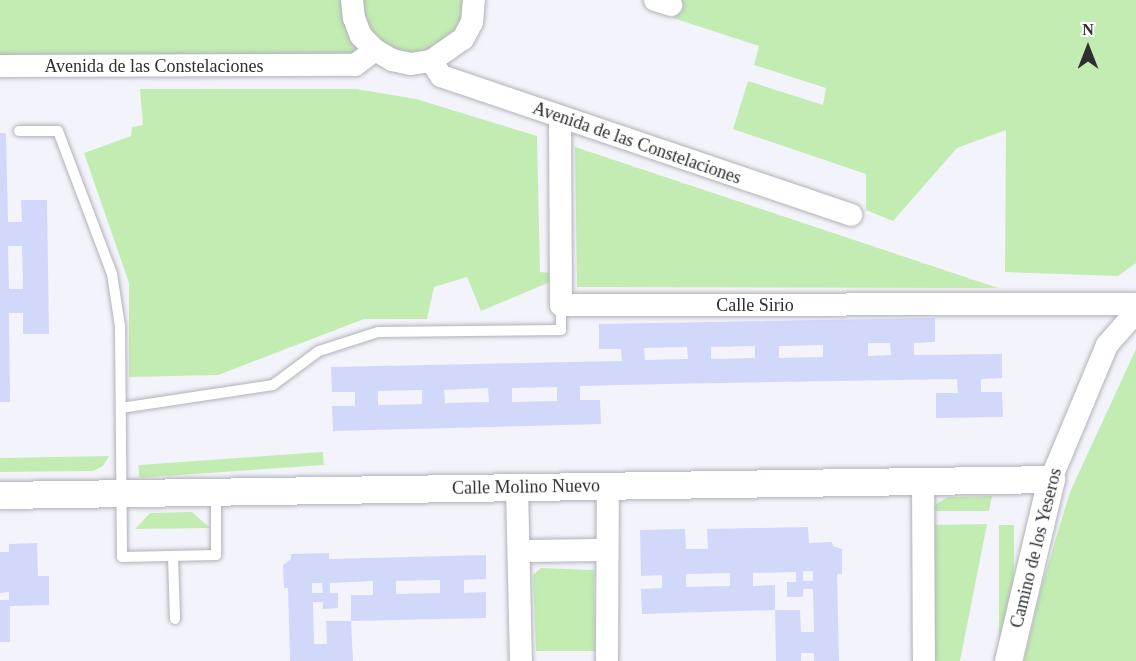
<!DOCTYPE html>
<html>
<head>
<meta charset="utf-8">
<style>
	body { margin:0 }
	#map { position:relative; width:1136px; height:661px; overflow:hidden; background:#f3f4fb; font-family:Georgia,serif }
	div>[style] { position:absolute }
	.green>* { inset:0; background:#c3ecb3; transform-origin:0 0 }
	.building>* { inset:0; background:#d2d8fa }
	.roads { filter:drop-shadow(0 0 2px #b1b2b9) drop-shadow(0 0 2px #b1b2b9) }
	.service>* { height:10px; margin:-5px; padding:0 5px; transform-origin:5px; border-radius:5px; background:#fff }
	.minor>* { height:22px; margin:-11px; padding:0 11px; transform-origin:11px; border-radius:11px; background:#fff }
	.tertiary>* { height:27px; margin:-13.5px; padding:0 13.5px; transform-origin:13.5px; border-radius:13.5px; background:#fff }
	span { translate:-50% -50%; white-space:nowrap; text-align:center; line-height:1.15; -webkit-text-stroke:6px #fff; paint-order:stroke }
	.street-label { font-size:18px; color:#2e2f31 }
	.north { position:absolute; left:1058px; top:18px; width:60px; height:60px; -webkit-text-stroke:4px #fff; paint-order:stroke; rotate:0deg; font-size:16px; font-weight:700; line-height:24px; text-align:center; color:#2e2f31 }
	.north::after { content:''; display:block; margin:auto; width:21px; height:27px; background:#2e2f31; clip-path:polygon(50% 0,100% 100%,50% 72%,0 100%) }
</style>
</head>
<body>
<div id="map">
	<div class="green">
		<div style="clip-path:polygon(0 0,343px 0,360px 52px,347px 59px,0 58px)"></div>
		<div style="clip-path:polygon(361px 0,465px 0,464px 14px,457px 30px,430px 52px,413px 55px,395px 52px,369px 31px)"></div>
		<div style="clip-path:polygon(679px 0,1136px 0,1136px 263px,1118px 276px,1005px 272px,1006px 130px,957px 148px,893px 221px,866px 210px,866px 174px,733px 129px,748px 81px,823px 105px,826px 88px,754px 65px,759px 46px,673px 18px)"></div>
		<div style="clip-path:polygon(140px 89px,356px 89px,416px 99px,537px 136px,540px 272px,551px 273px,550px 282px,481px 311px,467px 277px,434px 287px,427px 319px,364px 319px,218px 375px,129px 377px,129px 283px,84px 153px,131px 136px,132px 127px,143px 125px)"></div>
		<div style="clip-path:polygon(575px 147px,998px 288px,577px 287px)"></div>
		<div style="clip-path:polygon(1136px 349px,1136px 661px,1024px 661px,1041px 588px,1070px 492px)"></div>
		<div style="left:323px;top:452px;width:13px;height:185px;rotate:86deg"></div>
		<div style="clip-path:polygon(109px 456px,103px 466px,93px 471px,0 472px,0 458px)"></div>
		<div style="clip-path:polygon(992px 496px,989px 511px,934px 511px,936px 504px,948px 497px)"></div>
		<div style="clip-path:polygon(192px 512px,210px 528px,135px 529px,150px 513px)"></div>
		<div style="clip-path:polygon(987px 524px,960px 661px,934px 661px,934px 525px)"></div>
		<div style="left:999px;top:525px;width:15px;height:138px"></div>
		<div style="clip-path:polygon(541px 568px,594px 570px,595px 651px,536px 651px,533px 575px)"></div>
	</div>
	<div class="building">
		<div style="clip-path:polygon(evenodd,0 133px,6px 133px,8px 222px,22px 222px,21px 200px,47px 200px,49px 334px,23px 334px,23px 313px,9px 313px,10px 402px,0 402px,0 133px,8px 246px,22px 246px,23px 289px,9px 289px,8px 246px)"></div>
		<div style="clip-path:polygon(evenodd,935px 318px,935px 342px,914px 343px,914px 355px,1002px 354px,1002px 378px,981px 379px,981px 392px,1002px 392px,1003px 417px,936px 418px,936px 393px,958px 393px,957px 379px,666px 384px,580px 386px,580px 400px,600px 400px,601px 424px,333px 431px,332px 406px,355px 406px,355px 392px,332px 392px,331px 367px,622px 361px,621px 349px,599px 349px,599px 324px,935px 318px,868px 343px,890px 343px,891px 355px,868px 356px,868px 343px,935px 318px,823px 345px,823px 357px,779px 358px,779px 346px,823px 345px,935px 318px,755px 346px,755px 358px,711px 359px,711px 347px,755px 346px,935px 318px,687px 347px,688px 359px,645px 360px,644px 348px,687px 347px,935px 318px,557px 387px,557px 401px,512px 402px,512px 388px,557px 387px,935px 318px,488px 388px,489px 402px,445px 403px,444px 390px,488px 388px,935px 318px,422px 390px,422px 404px,378px 405px,378px 391px,422px 390px)"></div>
		<div style="clip-path:polygon(evenodd,808px 527px,809px 543px,832px 542px,833px 546px,842px 549px,842px 574px,837px 574px,839px 661px,814px 661px,814px 653px,801px 653px,801px 661px,776px 661px,775px 610px,642px 614px,641px 589px,662px 588px,662px 575px,641px 576px,640px 530px,685px 529px,686px 549px,708px 549px,707px 529px,808px 527px,803px 571px,813px 571px,813px 581px,803px 581px,803px 571px,808px 527px,796px 572px,796px 582px,787px 582px,787px 597px,803px 597px,803px 589px,813px 589px,814px 632px,801px 632px,800px 610px,775px 610px,775px 585px,753px 586px,753px 573px,796px 572px,808px 527px,730px 573px,730px 586px,686px 587px,686px 574px,730px 573px)"></div>
		<div style="clip-path:polygon(37px 543px,38px 576px,49px 576px,49px 605px,10px 606px,10px 642px,0 642px,0 600px,9px 600px,9px 592px,0 593px,0 552px,9px 552px,9px 544px)"></div>
		<div style="clip-path:polygon(evenodd,329px 553px,329px 559px,486px 555px,486px 579px,464px 580px,464px 593px,486px 592px,486px 618px,351px 621px,353px 661px,290px 661px,288px 588px,284px 588px,283px 565px,291px 559px,291px 554px,329px 553px,440px 580px,440px 593px,396px 594px,396px 581px,440px 580px,329px 553px,373px 581px,373px 595px,351px 595px,351px 621px,326px 621px,327px 644px,314px 644px,313px 602px,323px 602px,323px 609px,338px 608px,338px 593px,330px 593px,330px 583px,373px 581px,329px 553px,312px 583px,322px 583px,323px 593px,312px 593px,312px 583px)"></div>
	</div>
	<div class="roads">
		<div class="service">
			<div style="left:19px;top:131px;width:39px"></div>
			<div style="left:58px;top:131px;width:153px;rotate:69.3deg"></div>
			<div style="left:112px;top:274px;width:53px;rotate:81.3deg"></div>
			<div style="left:120px;top:326px;width:231px;rotate:89.5deg"></div>
			<div style="left:122px;top:557px;width:94px;rotate:-1.2deg"></div>
			<div style="left:216px;top:555px;width:63px;rotate:-90deg"></div>
			<div style="left:121px;top:408px;width:154px;rotate:-8.6deg"></div>
			<div style="left:273px;top:385px;width:57px;rotate:-36.5deg"></div>
			<div style="left:319px;top:351px;width:62px;rotate:-17.9deg"></div>
			<div style="left:378px;top:332px;width:183px;rotate:-0.6deg"></div>
			<div style="left:561px;top:330px;width:25px;rotate:-90deg"></div>
			<div style="left:173px;top:556px;width:63px;rotate:88.2deg"></div>
		</div>
		<div class="minor">
			<div style="left:352px;top:0;width:18px;rotate:84deg"></div>
			<div style="left:354px;top:18px;width:19px;rotate:69deg"></div>
			<div style="left:361px;top:36px;width:20px;rotate:45deg"></div>
			<div style="left:375px;top:50px;width:20px;rotate:30deg"></div>
			<div style="left:392px;top:60px;width:19px;rotate:12deg"></div>
			<div style="left:411px;top:64px;width:20px;rotate:-9deg"></div>
			<div style="left:431px;top:61px;width:39px;rotate:-35deg"></div>
			<div style="left:463px;top:39px;width:19px;rotate:-62deg"></div>
			<div style="left:472px;top:22px;width:22px;rotate:-85deg"></div>
			<div style="left:655px;top:0;width:17px;rotate:17deg"></div>
			<div style="left:431px;top:61px;width:18px;rotate:56deg"></div>
			<div style="left:441px;top:76px;width:433px;rotate:18.7deg"></div>
			<div style="left:0;top:66px;width:355px;rotate:-0.2deg"></div>
			<div style="left:355px;top:65px;width:25px;rotate:-37deg"></div>
			<div style="left:560px;top:118px;width:187px;rotate:89.7deg"></div>
			<div style="left:561px;top:305px;width:575px;rotate:-0.1deg"></div>
			<div style="left:1051px;top:479px;width:145px;rotate:-67.3deg"></div>
			<div style="left:1107px;top:345px;width:44px;rotate:-48.7deg"></div>
			<div style="left:923px;top:481px;width:180px;rotate:89.7deg"></div>
			<div style="left:517px;top:487px;width:174px;rotate:88.7deg"></div>
			<div style="left:521px;top:551px;width:85px;rotate:-0.7deg"></div>
			<div style="left:607px;top:661px;width:176px;rotate:-89.7deg"></div>
		</div>
		<div class="tertiary">
			<div style="left:0;top:495px;width:1051px;rotate:-0.87deg"></div>
			<div style="left:1051px;top:479px;width:187px;rotate:103.3deg"></div>
		</div>
	</div>
	<div class="street-label">
		<span style="left:154px;top:66px">Avenida de las Constelaciones</span>
		<span style="left:637px;top:143px;rotate:19deg">Avenida de las Constelaciones</span>
		<span style="left:755px;top:305px">Calle Sirio</span>
		<span style="left:526px;top:487px;rotate:-1deg">Calle Molino Nuevo</span>
		<span style="left:1036px;top:548px;rotate:-76deg">Camino de los Yeseros</span>
	</div>
	<div class="north">N</div>
</div>
</body>
</html>
